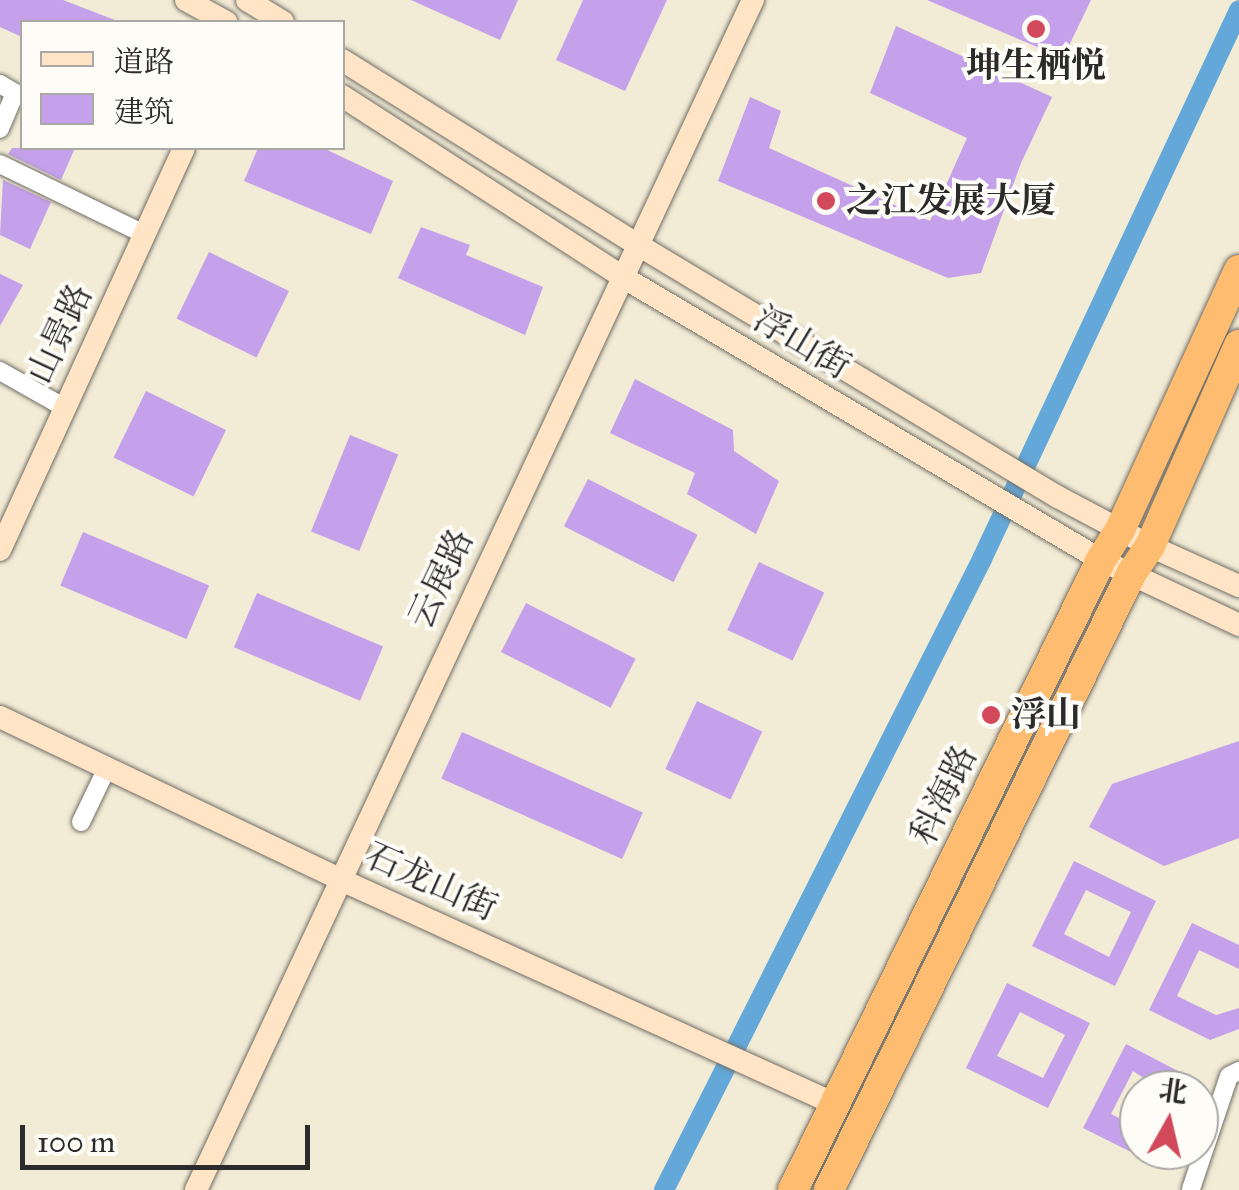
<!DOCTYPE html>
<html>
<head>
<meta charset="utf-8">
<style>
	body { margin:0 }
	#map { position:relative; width:1239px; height:1190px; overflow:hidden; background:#f2ebd5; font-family:"IM FELL Great Primer","Noto Serif SC",serif }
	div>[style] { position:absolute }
	.canal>* { height:20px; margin:-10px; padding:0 10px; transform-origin:10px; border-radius:10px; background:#63a8d9 }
	.building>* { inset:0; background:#c4a1ea; transform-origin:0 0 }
	.roads { filter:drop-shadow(0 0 2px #716e66) drop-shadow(0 0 2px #716e66) }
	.street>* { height:18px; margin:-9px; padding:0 9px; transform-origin:9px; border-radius:9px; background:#fff }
	.secondary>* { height:22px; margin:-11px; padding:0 11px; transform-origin:11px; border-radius:11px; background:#ffe4c6 }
	.highway>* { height:30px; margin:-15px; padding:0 15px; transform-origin:15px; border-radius:15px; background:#febc70 }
	.dots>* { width:28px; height:28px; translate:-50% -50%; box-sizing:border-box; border:5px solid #fdfcf7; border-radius:50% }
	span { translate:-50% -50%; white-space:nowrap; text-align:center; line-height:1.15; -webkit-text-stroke:8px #fdfcf7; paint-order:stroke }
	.poi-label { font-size:35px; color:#2b2b2b; font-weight:700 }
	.left { translate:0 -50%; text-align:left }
	.street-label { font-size:35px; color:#2b2b2b }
	.legend { position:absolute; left:20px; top:20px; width:325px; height:130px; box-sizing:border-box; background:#fdfcf7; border:2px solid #a9a8a5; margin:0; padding:12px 18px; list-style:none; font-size:30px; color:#2b2b2b }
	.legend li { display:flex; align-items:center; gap:20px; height:50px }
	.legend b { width:50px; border:2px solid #a9a8a5 }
	.north { position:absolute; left:1119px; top:1070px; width:100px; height:100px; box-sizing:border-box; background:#fdfcf7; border:2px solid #a9a8a5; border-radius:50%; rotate:8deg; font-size:28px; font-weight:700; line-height:40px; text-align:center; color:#2b2b2b }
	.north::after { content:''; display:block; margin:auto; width:35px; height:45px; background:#d1495b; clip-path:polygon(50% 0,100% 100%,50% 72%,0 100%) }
	.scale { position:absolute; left:20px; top:1125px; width:290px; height:45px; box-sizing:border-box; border:5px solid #2b2b2b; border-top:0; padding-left:12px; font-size:30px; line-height:35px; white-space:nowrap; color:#2b2b2b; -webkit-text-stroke:8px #fdfcf7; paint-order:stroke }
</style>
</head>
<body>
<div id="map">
	<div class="canal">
		<div style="left:664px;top:1190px;width:707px;rotate:-63.25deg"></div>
		<div style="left:982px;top:559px;width:606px;rotate:-64.91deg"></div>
	</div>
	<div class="building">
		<div style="clip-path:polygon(0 0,63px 0,120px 22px,22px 22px,22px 37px,0 27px)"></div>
		<div style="clip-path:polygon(411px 0,518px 0,500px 40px)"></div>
		<div style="clip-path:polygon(583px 0,667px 0,625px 91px,556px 60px)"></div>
		<div style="clip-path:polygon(927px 0,1091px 0,1063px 58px)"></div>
		<div style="clip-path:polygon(896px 26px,1052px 97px,1021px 163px,981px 273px,948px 278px,718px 181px,750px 97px,781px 111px,769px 148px,930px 221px,967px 138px,870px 93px)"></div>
		<div style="clip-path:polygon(12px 148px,75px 148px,61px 180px,8px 154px)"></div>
		<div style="clip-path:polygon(258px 148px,323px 148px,393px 181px,371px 234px,244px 181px)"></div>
		<div style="clip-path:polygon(3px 180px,51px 202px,30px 249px,0 235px)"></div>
		<div style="clip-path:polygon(421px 227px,470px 245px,466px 255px,543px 287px,525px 335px,398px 278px)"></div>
		<div style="left:209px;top:252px;width:89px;height:74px;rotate:26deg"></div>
		<div style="clip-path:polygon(0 274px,23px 285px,0 326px)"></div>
		<div style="clip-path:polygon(635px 379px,733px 430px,734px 451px,779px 481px,756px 534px,687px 494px,695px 473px,610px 433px)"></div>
		<div style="left:146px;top:391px;width:89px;height:74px;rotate:26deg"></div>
		<div style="left:350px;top:435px;width:52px;height:104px;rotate:22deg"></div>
		<div style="left:588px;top:479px;width:123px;height:53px;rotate:27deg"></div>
		<div style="left:83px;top:532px;width:137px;height:58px;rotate:23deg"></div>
		<div style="left:759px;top:562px;width:72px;height:75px;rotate:25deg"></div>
		<div style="left:257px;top:593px;width:137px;height:59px;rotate:23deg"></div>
		<div style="left:526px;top:603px;width:123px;height:55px;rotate:27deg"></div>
		<div style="left:697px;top:701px;width:72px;height:75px;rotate:25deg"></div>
		<div style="left:462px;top:732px;width:198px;height:51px;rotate:24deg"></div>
		<div style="clip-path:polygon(1239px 741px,1239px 838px,1164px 866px,1089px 827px,1112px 784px)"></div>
		<div style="clip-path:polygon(evenodd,1074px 861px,1156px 901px,1115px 986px,1032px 946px,1074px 861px,1086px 890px,1131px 912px,1109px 957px,1064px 934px,1086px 890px)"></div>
		<div style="clip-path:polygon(1192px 923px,1239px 945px,1239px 969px,1199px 950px,1177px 996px,1216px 1015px,1239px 1008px,1239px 1029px,1210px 1040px,1149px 1010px)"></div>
		<div style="clip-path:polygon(evenodd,1007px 983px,1090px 1023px,1048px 1108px,966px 1068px,1007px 983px,1020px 1012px,1065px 1035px,1043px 1078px,997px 1056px,1020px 1012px)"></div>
		<div style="clip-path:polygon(1126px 1044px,1180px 1072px,1180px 1090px,1162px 1090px,1133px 1071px,1111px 1114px,1139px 1128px,1139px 1156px,1083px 1128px)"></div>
	</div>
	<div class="roads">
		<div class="street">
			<div style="left:0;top:84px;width:17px;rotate:31deg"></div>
			<div style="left:15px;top:93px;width:39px;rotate:113deg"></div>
			<div style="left:0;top:164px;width:160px;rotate:25.9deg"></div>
			<div style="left:0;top:371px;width:75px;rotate:29.6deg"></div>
			<div style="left:81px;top:822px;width:60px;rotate:-64.3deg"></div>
			<div style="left:1191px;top:1189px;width:119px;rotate:-71.4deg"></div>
			<div style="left:1229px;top:1076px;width:11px;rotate:-27deg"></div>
		</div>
		<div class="secondary">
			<div style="left:186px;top:0;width:46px;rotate:28.8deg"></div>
			<div style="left:247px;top:0;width:42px;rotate:31.4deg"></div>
			<div style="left:342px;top:60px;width:351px;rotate:32deg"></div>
			<div style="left:640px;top:246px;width:488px;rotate:31deg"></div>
			<div style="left:1058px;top:497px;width:104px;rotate:28deg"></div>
			<div style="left:1150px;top:546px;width:98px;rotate:24.2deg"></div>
			<div style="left:342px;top:96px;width:332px;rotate:32.8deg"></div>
			<div style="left:621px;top:276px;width:558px;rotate:30.61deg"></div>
			<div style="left:1101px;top:560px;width:153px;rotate:25.2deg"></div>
			<div style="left:0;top:550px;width:442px;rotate:-65.4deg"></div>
			<div style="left:0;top:717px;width:376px;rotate:25.5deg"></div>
			<div style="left:339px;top:879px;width:545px;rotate:24.4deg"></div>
			<div style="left:196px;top:1190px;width:1314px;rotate:-64.92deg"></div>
		</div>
		<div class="highway">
			<div style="left:793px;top:1190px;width:701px;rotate:-63.95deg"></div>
			<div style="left:1101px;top:560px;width:36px;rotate:-58deg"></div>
			<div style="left:1120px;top:530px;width:286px;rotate:-65.4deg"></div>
			<div style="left:829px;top:1190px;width:686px;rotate:-63.88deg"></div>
			<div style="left:1131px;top:574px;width:34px;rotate:-56deg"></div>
			<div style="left:1150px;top:546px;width:220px;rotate:-66.1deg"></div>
		</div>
	</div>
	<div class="dots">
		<div style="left:1036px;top:29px;background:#d1495b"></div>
		<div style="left:826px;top:201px;background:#d1495b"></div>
		<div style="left:991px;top:715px;background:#d1495b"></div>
	</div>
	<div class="poi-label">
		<span style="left:1036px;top:66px">坤生栖悦</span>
		<span class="left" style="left:846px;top:201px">之江发展大厦</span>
		<span class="left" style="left:1011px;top:715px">浮山</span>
	</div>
	<div class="street-label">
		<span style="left:60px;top:334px;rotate:-65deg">山景路</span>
		<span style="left:802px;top:343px;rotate:31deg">浮山街</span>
		<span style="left:441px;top:579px;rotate:-65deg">云展路</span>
		<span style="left:944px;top:795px;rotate:-64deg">科海路</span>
		<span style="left:431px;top:882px;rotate:24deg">石龙山街</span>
	</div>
	<ul class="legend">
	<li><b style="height:12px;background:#ffe4c6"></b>道路</li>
	<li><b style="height:28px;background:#c4a1ea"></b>建筑</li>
	</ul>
	<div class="north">北</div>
	<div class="scale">100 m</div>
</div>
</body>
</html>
